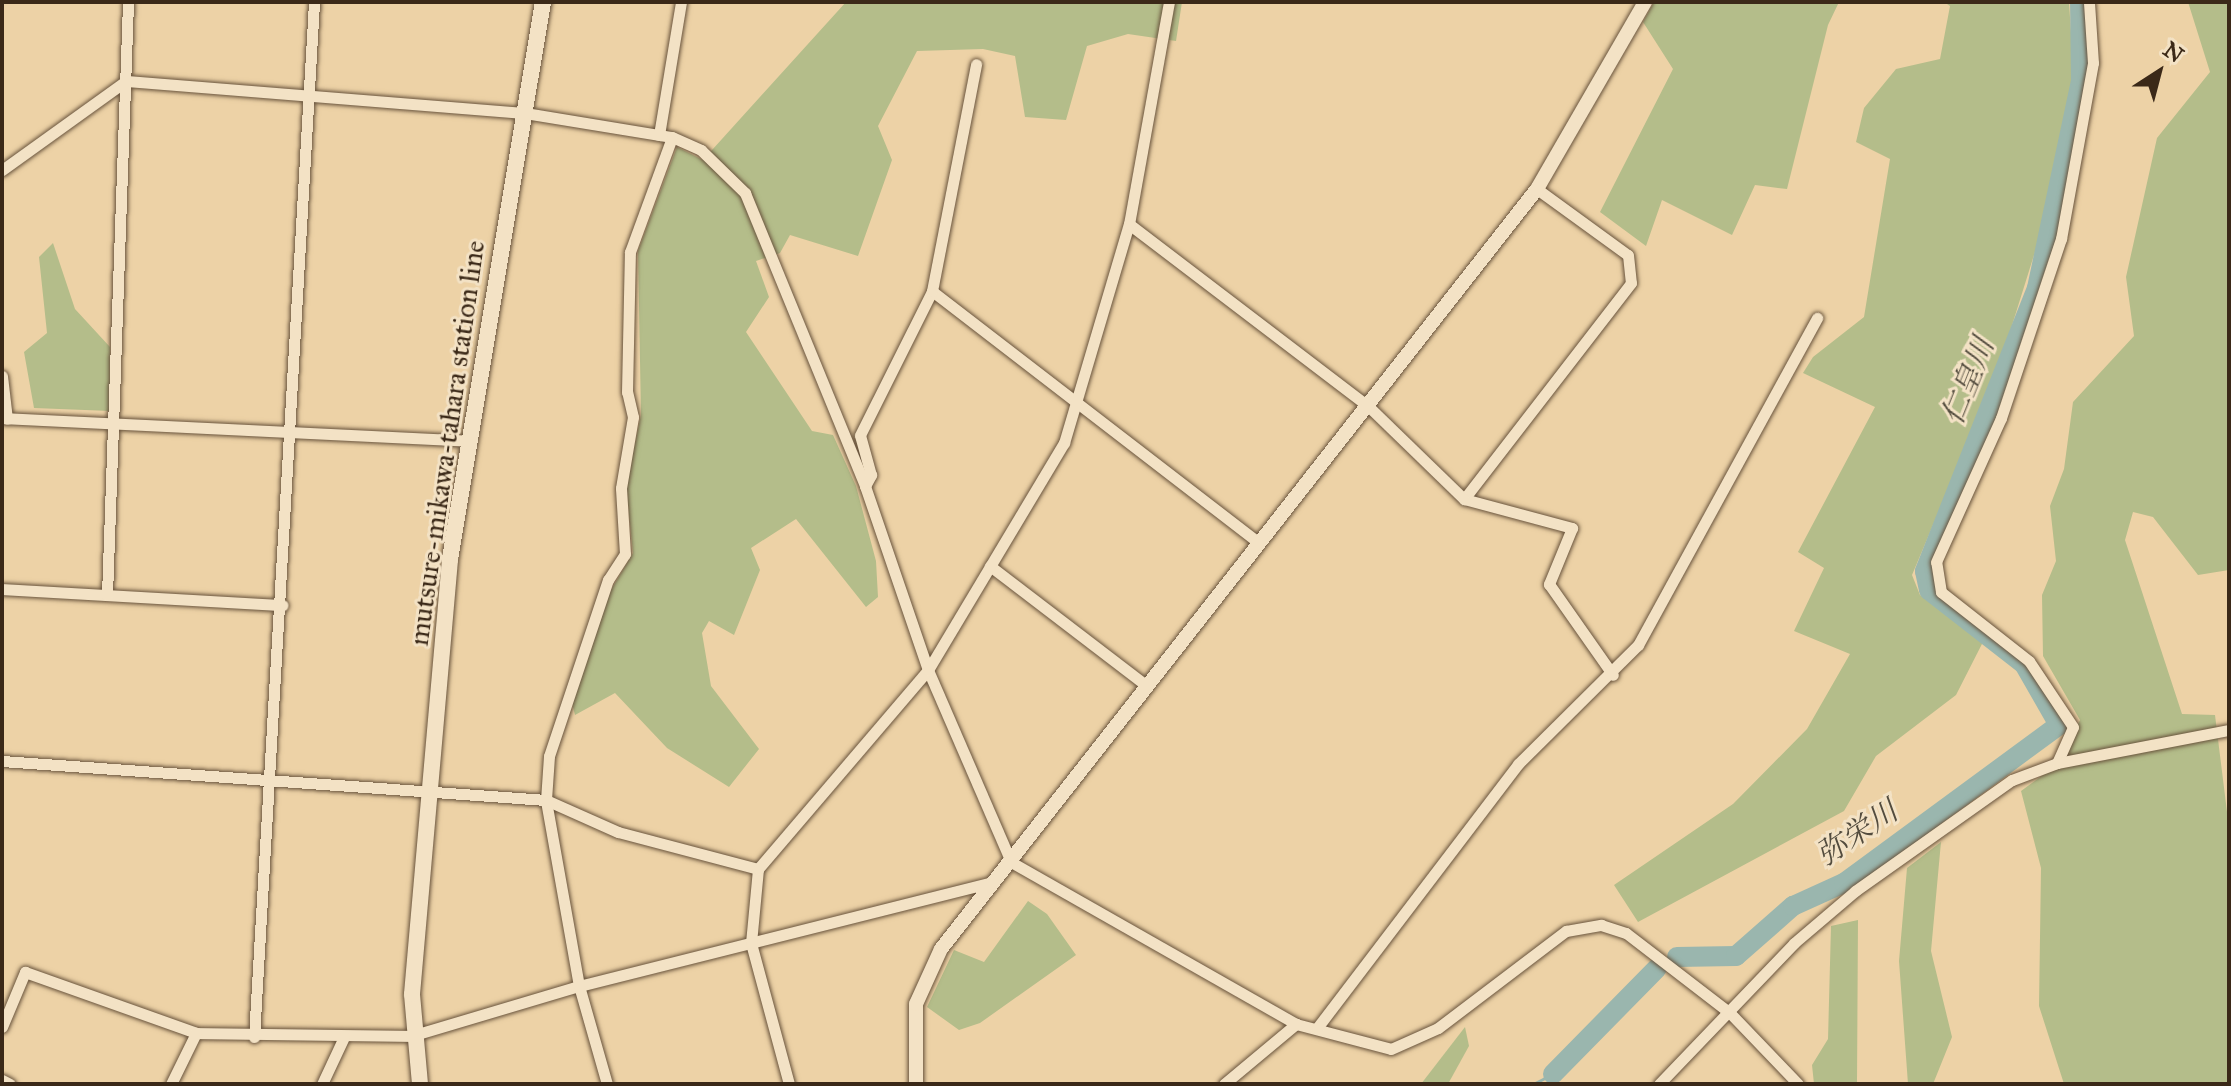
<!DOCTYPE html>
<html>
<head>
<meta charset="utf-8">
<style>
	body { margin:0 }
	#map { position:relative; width:2231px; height:1086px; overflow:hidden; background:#edd2a6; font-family:"IM FELL Great Primer","Noto Serif JP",serif }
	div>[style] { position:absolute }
	.green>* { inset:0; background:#b4bd8a }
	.stream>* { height:3px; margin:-1.5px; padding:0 1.5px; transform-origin:1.5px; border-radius:1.5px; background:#9ab6ae }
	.river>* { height:20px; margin:-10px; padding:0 10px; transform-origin:10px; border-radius:10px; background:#9ab6ae }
	.roads { filter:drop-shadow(0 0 2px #68533c) drop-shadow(0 0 2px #68533c) }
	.minor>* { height:11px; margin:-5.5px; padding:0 5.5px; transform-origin:5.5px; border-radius:5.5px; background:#f3e2c5 }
	.tertiary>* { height:14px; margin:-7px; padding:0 7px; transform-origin:7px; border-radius:7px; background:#f3e2c5 }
	.secondary>* { height:16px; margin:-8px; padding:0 8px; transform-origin:8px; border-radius:8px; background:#f3e2c5 }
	span { translate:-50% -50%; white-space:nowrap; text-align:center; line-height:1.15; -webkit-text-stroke:6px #f3e2c5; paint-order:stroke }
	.street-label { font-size:28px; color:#3b2918 }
	.water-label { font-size:30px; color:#534c3e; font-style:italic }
	.frame { position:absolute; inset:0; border:4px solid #3b2918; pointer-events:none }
	.north { position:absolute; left:2119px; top:32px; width:80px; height:80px; -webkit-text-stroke:6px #f3e2c5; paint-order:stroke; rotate:36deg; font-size:22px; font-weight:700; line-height:32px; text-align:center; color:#3b2918 }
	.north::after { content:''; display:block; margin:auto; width:28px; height:36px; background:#3b2918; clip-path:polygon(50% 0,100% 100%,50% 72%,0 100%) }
</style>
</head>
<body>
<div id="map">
	<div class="green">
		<div style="clip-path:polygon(846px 2px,1182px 2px,1176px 41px,1128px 34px,1087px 46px,1066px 120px,1025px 117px,1015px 56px,983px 49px,917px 51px,878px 126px,892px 160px,858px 256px,790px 235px,780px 253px,756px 261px,769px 297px,746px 332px,812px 431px,833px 435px,856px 486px,876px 561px,878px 597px,866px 607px,796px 519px,751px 548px,760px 570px,734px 635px,709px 621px,702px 633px,711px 686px,759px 749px,729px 787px,667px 748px,615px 693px,575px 715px,571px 699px,611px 590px,633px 553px,626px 485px,641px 415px,638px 251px,677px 147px,703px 160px)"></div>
		<div style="clip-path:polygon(1654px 2px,1839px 2px,1828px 25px,1787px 189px,1755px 185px,1732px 235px,1662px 200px,1646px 246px,1600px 212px,1673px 69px,1643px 22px)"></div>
		<div style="clip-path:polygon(1944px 2px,2069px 2px,2074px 79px,2050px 204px,1998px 370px,1912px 575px,1920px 595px,1984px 640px,1956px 695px,1876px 756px,1844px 811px,1638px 922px,1614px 885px,1733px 804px,1807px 729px,1850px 654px,1794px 631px,1824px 568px,1798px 552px,1875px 407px,1803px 373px,1813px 357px,1864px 317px,1890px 159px,1856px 142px,1864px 108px,1896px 69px,1940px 59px,1950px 6px)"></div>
		<div style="clip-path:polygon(2188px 2px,2229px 2px,2229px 570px,2198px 575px,2153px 517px,2133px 512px,2125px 540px,2182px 714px,2215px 715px,2229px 828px,2229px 1084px,2064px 1084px,2039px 1006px,2041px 868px,2021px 791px,2058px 764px,2080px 720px,2043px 656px,2042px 595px,2056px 561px,2050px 506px,2064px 469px,2073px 402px,2134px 336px,2126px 277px,2157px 138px,2210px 72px)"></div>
		<div style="clip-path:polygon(53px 243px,75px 309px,110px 347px,110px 411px,34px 408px,24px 352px,47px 333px,39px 257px)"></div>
		<div style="clip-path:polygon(1941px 842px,1931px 951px,1952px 1037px,1933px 1084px,1908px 1084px,1899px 961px,1907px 868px)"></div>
		<div style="clip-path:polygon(1028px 901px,1047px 914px,1076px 955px,980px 1023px,959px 1030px,927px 1007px,954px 950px,984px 962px)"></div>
		<div style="clip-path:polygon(1858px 920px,1857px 1084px,1814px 1084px,1812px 1065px,1828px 1039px,1831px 926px)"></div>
		<div style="clip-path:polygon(1465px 1027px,1469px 1046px,1448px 1084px,1421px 1084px)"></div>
	</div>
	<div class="stream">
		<div style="left:1533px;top:1084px;width:22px;rotate:-27deg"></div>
	</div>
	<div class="river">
		<div style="left:1677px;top:957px;width:59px;rotate:-1deg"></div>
		<div style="left:1736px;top:956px;width:76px;rotate:-41.3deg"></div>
		<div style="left:1793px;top:906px;width:56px;rotate:-24.3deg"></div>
		<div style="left:1844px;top:883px;width:267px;rotate:-36.3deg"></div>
		<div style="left:2059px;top:725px;width:70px;rotate:-119.8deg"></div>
		<div style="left:2024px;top:664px;width:120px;rotate:-142.1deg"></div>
		<div style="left:1929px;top:590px;width:19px;rotate:-102deg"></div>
		<div style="left:1925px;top:571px;width:304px;rotate:-68.4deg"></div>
		<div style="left:2037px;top:288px;width:212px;rotate:-78deg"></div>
		<div style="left:2081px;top:81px;width:79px;rotate:-90.7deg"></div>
		<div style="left:1553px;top:1074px;width:148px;rotate:-45.5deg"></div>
	</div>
	<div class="roads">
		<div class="minor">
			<div style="left:659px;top:135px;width:135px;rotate:-80.6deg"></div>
			<div style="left:2px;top:170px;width:153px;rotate:-35.7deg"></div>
			<div style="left:126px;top:81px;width:400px;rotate:4.6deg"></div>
			<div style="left:525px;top:113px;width:149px;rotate:9.3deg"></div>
			<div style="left:672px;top:137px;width:32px;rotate:24deg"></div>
			<div style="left:701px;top:150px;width:62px;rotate:44.3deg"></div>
			<div style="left:745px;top:193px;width:317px;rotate:67.7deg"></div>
			<div style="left:865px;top:486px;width:194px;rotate:71.1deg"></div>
			<div style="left:928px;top:670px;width:209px;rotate:66.6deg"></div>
			<div style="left:1011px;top:862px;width:328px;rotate:29.6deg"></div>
			<div style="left:1296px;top:1024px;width:98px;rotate:14.7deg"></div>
			<div style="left:1391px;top:1049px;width:51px;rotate:-24.1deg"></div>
			<div style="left:1438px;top:1028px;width:161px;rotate:-37.2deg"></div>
			<div style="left:1566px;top:931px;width:36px;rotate:-10deg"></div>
			<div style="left:1601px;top:925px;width:26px;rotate:18deg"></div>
			<div style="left:1626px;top:933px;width:131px;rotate:37.6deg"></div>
			<div style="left:1730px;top:1013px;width:98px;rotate:46.2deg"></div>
			<div style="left:1537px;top:189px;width:112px;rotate:36deg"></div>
			<div style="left:1628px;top:255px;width:28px;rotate:84deg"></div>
			<div style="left:1631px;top:283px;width:273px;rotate:127.7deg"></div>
			<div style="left:1464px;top:499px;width:112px;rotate:15deg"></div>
			<div style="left:1572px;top:528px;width:61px;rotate:112.3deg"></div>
			<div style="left:1549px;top:584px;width:111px;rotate:54.9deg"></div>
			<div style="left:1129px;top:224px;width:300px;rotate:37.3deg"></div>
			<div style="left:1368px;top:406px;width:134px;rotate:44.1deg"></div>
			<div style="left:932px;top:291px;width:411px;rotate:37.6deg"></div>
			<div style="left:2px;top:376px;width:43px;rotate:83.4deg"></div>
			<div style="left:2px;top:418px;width:467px;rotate:2.8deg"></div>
			<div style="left:865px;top:486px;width:13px;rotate:-61deg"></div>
			<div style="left:871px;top:475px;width:41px;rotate:-105.4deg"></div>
			<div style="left:860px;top:435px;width:161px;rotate:-63.4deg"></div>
			<div style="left:932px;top:291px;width:231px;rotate:-79deg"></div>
			<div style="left:990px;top:566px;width:198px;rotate:37.4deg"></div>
			<div style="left:2px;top:589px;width:281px;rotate:3.3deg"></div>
			<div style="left:107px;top:595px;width:593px;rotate:-87.97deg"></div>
			<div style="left:2px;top:761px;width:545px;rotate:4.1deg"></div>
			<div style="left:546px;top:800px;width:79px;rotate:24deg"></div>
			<div style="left:618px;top:832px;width:145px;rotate:14.8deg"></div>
			<div style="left:2057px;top:763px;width:39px;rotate:-66deg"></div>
			<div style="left:2073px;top:727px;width:79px;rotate:-123.7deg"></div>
			<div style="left:2029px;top:661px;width:112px;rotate:-141.9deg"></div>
			<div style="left:1941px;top:592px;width:30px;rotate:-99deg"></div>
			<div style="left:1936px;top:562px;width:158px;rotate:-65.7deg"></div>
			<div style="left:2001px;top:418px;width:189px;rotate:-71.5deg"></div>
			<div style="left:2061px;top:239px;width:179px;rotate:-79.7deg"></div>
			<div style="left:2093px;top:63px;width:61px;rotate:-93.8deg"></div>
			<div style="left:2px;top:1027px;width:60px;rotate:-67.3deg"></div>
			<div style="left:25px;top:972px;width:182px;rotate:19.6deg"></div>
			<div style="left:196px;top:1033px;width:215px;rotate:0.8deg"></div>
			<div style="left:411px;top:1036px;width:175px;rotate:-16.6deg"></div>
			<div style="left:579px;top:986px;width:428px;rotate:-14.1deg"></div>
			<div style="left:1317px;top:1028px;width:332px;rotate:-52.7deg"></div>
			<div style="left:1518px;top:764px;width:169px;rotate:-44.8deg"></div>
			<div style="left:1638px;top:645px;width:373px;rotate:-61.3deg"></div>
			<div style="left:254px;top:1037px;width:1037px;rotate:-86.68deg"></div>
			<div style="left:2px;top:1080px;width:9px;rotate:27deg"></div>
			<div style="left:171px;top:1084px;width:57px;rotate:-63.9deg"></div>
			<div style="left:322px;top:1084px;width:52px;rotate:-64.9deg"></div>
			<div style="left:607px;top:1084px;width:102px;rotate:-105.9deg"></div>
			<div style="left:579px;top:986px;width:189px;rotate:-100.1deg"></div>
			<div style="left:546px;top:800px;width:44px;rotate:-86.1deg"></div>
			<div style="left:549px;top:756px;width:186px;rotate:-71.5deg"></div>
			<div style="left:608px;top:580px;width:31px;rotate:-57deg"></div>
			<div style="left:625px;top:554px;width:66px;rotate:-93.5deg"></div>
			<div style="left:621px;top:488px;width:72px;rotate:-80.4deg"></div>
			<div style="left:633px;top:417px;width:26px;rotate:-103deg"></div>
			<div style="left:627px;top:392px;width:140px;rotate:-88.8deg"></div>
			<div style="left:630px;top:252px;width:122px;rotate:-69.9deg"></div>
			<div style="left:789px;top:1084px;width:146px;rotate:-105.1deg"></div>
			<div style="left:751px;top:943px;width:74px;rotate:-84.6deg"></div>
			<div style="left:758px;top:869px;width:262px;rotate:-49.5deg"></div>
			<div style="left:928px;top:670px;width:265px;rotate:-59.1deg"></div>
			<div style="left:1064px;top:443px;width:228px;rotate:-73.5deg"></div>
			<div style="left:1129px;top:224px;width:226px;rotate:-79.8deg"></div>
			<div style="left:1224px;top:1084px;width:94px;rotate:-39.8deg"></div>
			<div style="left:1659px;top:1084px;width:195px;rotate:-46.2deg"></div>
			<div style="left:1794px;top:943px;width:80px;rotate:-40.4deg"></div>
			<div style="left:1855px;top:891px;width:192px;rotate:-35.3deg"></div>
			<div style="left:2012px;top:780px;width:48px;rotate:-20.7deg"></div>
			<div style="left:2057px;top:763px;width:175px;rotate:-10.9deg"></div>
		</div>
		<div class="tertiary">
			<div style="left:916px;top:1084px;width:80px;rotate:-90deg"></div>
			<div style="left:916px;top:1004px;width:60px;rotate:-65.6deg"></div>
			<div style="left:941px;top:949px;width:966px;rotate:-51.9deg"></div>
			<div style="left:1537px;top:189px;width:216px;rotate:-60deg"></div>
		</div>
		<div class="secondary">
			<div style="left:420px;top:1084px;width:90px;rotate:-95.1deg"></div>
			<div style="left:412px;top:994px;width:437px;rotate:-85deg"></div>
			<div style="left:450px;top:559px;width:565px;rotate:-80.52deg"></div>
		</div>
	</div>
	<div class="street-label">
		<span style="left:447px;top:443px;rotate:-82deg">mutsure-mikawa-tahara station line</span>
	</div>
	<div class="water-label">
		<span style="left:1968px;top:381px;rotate:-68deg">仁皇川</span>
		<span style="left:1857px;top:833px;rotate:-34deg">弥栄川</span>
	</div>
	<div class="frame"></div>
	<div class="north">N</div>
</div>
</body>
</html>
